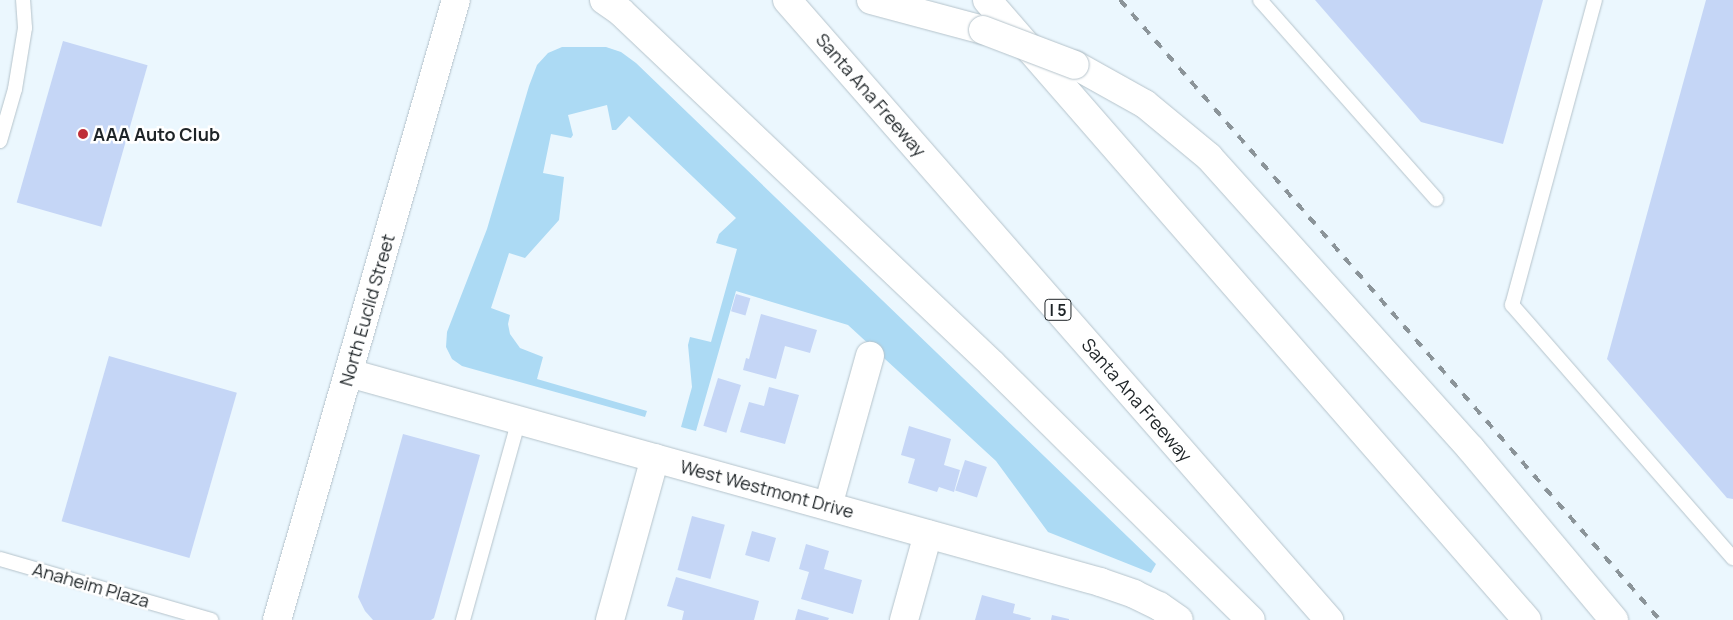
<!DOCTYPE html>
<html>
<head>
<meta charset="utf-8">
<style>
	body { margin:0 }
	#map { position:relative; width:1733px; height:620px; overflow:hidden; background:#ebf7fe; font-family:Manrope,sans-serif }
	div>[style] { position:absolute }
	.green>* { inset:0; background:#acdaf4 }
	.building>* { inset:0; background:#c5d6f6; transform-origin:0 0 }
	.roads { filter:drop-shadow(0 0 1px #b5c3cb) drop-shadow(0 0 1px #b5c3cb) }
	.lane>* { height:14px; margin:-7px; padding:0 7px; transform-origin:7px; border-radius:7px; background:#fff }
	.street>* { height:28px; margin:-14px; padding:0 14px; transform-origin:14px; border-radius:14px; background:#fff }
	.primary>* { height:28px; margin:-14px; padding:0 14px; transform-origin:14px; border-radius:14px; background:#fff }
	.highway>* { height:28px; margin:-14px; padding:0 14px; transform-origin:14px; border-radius:14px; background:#fff }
	.rail>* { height:4px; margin-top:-2px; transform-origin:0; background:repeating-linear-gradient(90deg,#8b9499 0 9px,transparent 0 18px) }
	.bridges { filter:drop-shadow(0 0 1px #b5c3cb) drop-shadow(0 0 1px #b5c3cb) }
	.highway-bridge>* { height:28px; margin:-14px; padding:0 14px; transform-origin:14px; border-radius:14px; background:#fff }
	.dots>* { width:14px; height:14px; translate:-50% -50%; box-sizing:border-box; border:2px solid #fff; border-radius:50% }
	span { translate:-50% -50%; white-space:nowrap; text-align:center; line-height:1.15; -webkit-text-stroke:5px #fff; paint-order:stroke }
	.shield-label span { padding:1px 4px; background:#fff; border:1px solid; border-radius:4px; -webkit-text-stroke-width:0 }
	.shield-label { font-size:16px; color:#1e2427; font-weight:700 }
	.street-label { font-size:18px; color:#1e2427 }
	.poi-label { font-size:18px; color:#1e2427; font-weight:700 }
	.left { translate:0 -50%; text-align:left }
</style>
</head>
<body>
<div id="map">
	<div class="green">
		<div style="clip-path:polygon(562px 47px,606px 47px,621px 52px,636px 63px,1156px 564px,1151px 573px,1048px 532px,996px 461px,848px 325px,736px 291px,696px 431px,681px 427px,692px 387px,688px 345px,690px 337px,711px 342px,737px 249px,716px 243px,719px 234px,736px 218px,629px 116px,616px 130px,612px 130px,607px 105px,568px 115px,573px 135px,571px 138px,551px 134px,543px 173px,564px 177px,559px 220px,525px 258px,509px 253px,491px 308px,510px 315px,508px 324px,510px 334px,520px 348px,543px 357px,537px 379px,647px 411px,645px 417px,462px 366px,452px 359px,446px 347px,447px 332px,487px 229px,529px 86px,537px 65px,548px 53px)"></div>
	</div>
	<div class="building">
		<div style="clip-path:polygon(1315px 0,1543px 0,1503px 144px,1421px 122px)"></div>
		<div style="clip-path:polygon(1706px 0,1733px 0,1733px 499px,1727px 498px,1607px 359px)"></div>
		<div style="left:63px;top:41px;width:88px;height:168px;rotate:16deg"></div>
		<div style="left:736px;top:294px;width:15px;height:18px;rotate:16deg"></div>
		<div style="clip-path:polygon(761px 314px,817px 330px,810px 353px,785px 346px,776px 379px,743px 370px,746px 358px,749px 359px)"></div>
		<div style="left:109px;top:356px;width:133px;height:172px;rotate:16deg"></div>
		<div style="left:718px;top:378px;width:24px;height:50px;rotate:17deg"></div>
		<div style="clip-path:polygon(769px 387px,799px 395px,785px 444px,740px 432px,749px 402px,764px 406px)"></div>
		<div style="clip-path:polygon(909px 426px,951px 439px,944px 465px,960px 470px,954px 492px,939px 487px,937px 492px,908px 483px,915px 459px,901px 455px)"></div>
		<div style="clip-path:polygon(403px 434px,480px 455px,434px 618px,431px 620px,373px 620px,365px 611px,358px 597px)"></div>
		<div style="left:965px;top:460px;width:23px;height:32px;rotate:18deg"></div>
		<div style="left:692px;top:516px;width:34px;height:56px;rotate:15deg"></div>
		<div style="left:752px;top:531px;width:25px;height:25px;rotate:16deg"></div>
		<div style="clip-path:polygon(806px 544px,829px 551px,824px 569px,862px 580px,853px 614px,801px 599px,809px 572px,799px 569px)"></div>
		<div style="clip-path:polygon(676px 577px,759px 601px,754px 620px,682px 620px,684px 611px,667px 606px)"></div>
		<div style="clip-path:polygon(982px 595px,1015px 604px,1013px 613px,1031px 618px,1030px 620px,975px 620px)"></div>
		<div style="clip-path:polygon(798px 609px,829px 618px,828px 620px,795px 620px)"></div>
		<div style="clip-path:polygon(1052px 615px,1069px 619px,1069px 620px,1051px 620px)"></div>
	</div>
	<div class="roads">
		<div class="lane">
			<div style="left:1260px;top:0;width:266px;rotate:48.5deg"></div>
			<div style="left:1595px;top:0;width:316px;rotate:105.2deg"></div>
			<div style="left:1512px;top:305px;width:336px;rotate:48.9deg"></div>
			<div style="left:0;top:141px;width:54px;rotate:-73.9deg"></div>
			<div style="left:15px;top:89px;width:62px;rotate:-80.7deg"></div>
			<div style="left:25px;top:28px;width:28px;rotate:-94deg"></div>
			<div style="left:0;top:559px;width:220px;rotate:16.1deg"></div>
			<div style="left:463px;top:620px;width:208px;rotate:-74.4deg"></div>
		</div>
		<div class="street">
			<div style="left:349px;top:373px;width:780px;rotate:15.55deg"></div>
			<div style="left:1100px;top:582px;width:36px;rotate:19deg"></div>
			<div style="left:1134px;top:594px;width:28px;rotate:26deg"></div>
			<div style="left:1159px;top:606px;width:24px;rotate:35deg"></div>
			<div style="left:828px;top:506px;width:156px;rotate:-74.4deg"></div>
			<div style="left:610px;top:620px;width:168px;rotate:-74.5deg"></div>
			<div style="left:904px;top:620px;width:89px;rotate:-74.4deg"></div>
		</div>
		<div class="primary">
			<div style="left:277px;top:620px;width:645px;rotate:-73.9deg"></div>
		</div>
		<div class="highway">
			<div style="left:604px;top:0;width:21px;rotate:35deg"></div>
			<div style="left:621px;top:12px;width:511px;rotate:43.49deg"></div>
			<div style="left:992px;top:364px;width:364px;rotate:44.7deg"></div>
			<div style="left:787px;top:0;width:824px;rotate:48.84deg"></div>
			<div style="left:871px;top:0;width:116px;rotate:15deg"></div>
			<div style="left:987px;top:0;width:822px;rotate:48.95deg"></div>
			<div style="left:1075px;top:65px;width:80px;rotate:29.1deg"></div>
			<div style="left:1145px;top:104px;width:83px;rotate:39.6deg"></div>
			<div style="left:1209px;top:157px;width:392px;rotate:48.1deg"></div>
			<div style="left:1471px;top:449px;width:223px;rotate:50.1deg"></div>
		</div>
	</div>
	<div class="rail">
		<div style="left:1120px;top:0;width:822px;rotate:48.95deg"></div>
	</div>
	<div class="bridges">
		<div class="highway-bridge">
			<div style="left:983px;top:30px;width:98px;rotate:20.8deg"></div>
		</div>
	</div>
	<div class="dots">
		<div style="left:83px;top:134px;background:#bf2f38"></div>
	</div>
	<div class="shield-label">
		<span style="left:1058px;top:310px">I 5</span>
	</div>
	<div class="street-label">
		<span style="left:871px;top:95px;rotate:49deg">Santa Ana Freeway</span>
		<span style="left:367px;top:310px;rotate:-74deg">North Euclid Street</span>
		<span style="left:1137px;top:400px;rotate:49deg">Santa Ana Freeway</span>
		<span style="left:767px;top:489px;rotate:15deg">West Westmont Drive</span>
		<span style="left:91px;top:585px;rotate:16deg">Anaheim Plaza</span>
	</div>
	<div class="poi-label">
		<span class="left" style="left:93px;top:134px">AAA Auto Club</span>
	</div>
</div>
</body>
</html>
